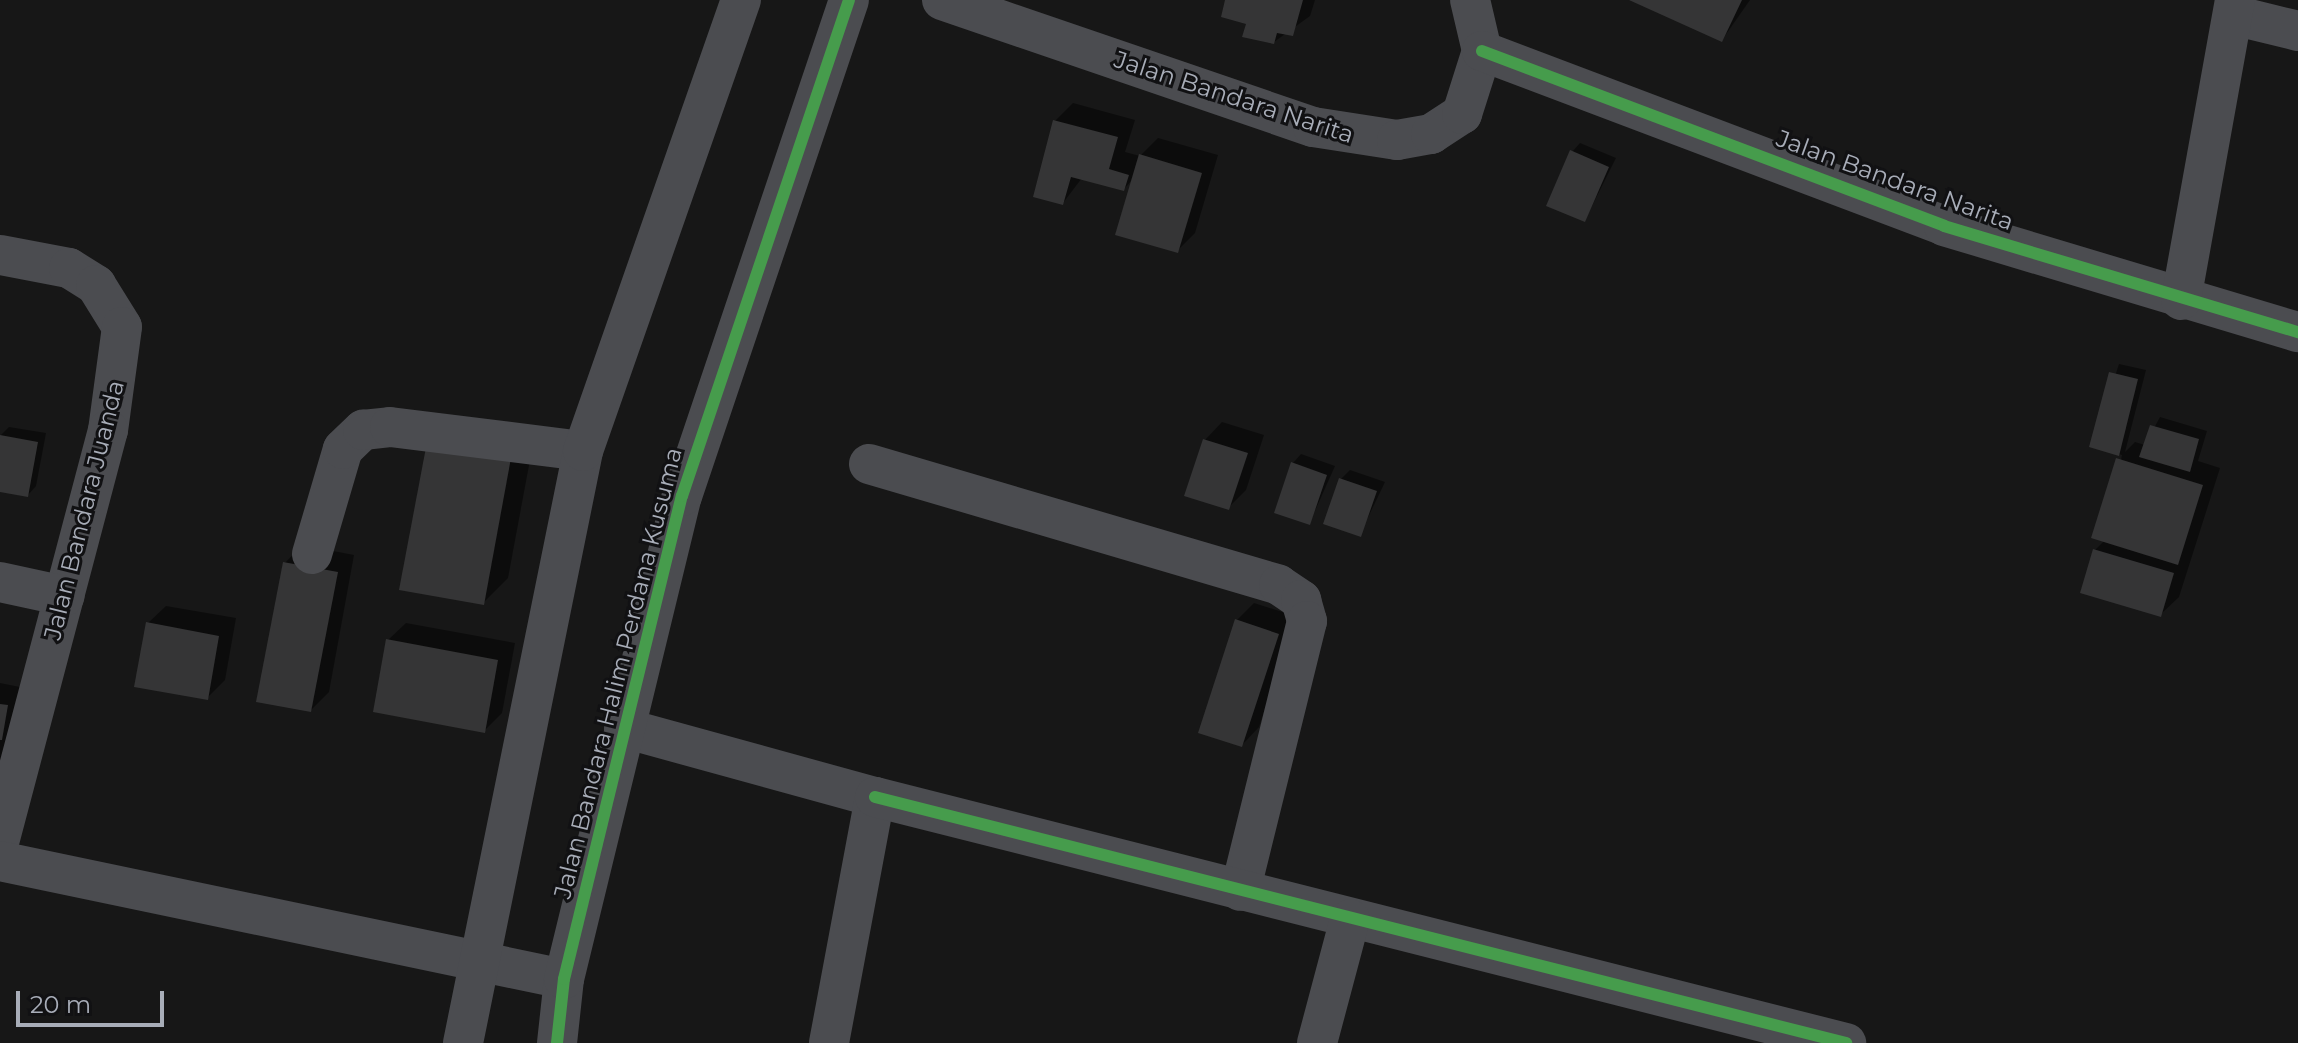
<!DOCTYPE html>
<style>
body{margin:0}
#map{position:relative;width:2298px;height:1043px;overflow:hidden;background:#171717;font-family:Montserrat,sans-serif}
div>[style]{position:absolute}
.shadow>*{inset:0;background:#0007}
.building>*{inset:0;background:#353536}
.minor>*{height:40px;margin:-20px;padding:0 20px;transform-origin:20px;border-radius:20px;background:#4b4c50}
.cycleway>*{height:12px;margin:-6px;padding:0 6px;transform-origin:6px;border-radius:6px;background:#469c4c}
span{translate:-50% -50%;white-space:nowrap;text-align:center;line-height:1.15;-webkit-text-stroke:6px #111113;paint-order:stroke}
.street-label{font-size:24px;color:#a8adb8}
.scale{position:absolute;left:16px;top:991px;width:148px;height:36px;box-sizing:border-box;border:4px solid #a8adb8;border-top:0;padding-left:10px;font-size:24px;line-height:28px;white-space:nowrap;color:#a8adb8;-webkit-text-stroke:6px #111113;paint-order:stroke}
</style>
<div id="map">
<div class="shadow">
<div style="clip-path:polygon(1227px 0,1315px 0,1310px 16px,1274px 42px)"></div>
<div style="clip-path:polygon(1633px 0,1750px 0,1722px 40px)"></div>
<div style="clip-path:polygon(1073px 103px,1135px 120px,1125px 152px,1140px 156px,1158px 138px,1218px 155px,1195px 233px,1177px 251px,1133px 179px,1124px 189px,1082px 178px,1063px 203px,1055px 121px)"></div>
<div style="clip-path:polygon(1580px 143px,1616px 158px,1585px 220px,1572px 152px)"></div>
<div style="clip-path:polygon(2119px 364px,2146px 370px,2125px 452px,2135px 442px,2145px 445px,2160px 417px,2207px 431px,2198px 461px,2220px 468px,2179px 597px,2161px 614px,2095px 550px,2105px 540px,2122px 455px,2092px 446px)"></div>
<div style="clip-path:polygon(1222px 422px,1264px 435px,1246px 490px,1228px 508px,1205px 440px)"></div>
<div style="clip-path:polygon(9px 427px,46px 433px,36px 486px,28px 495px,0 490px,0 436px)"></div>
<div style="clip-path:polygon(535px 433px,508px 578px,483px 603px,402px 588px)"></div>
<div style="clip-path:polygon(1301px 454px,1335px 466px,1310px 522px,1293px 463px)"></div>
<div style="clip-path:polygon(1350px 470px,1385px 482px,1360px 534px,1341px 479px)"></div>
<div style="clip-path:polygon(302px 545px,354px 555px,329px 692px,311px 710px,285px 563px)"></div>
<div style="clip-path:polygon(1254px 603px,1295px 616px,1259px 727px,1242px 745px,1237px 620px)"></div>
<div style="clip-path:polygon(166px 606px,236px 618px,225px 680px,207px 698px,148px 623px)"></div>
<div style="clip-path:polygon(406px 623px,515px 643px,502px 713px,484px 731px,388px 640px)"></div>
<div style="clip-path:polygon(0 683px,25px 688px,0 788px)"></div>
</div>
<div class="building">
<div style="clip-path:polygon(1225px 0,1303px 0,1293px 36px,1277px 33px,1274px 44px,1242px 37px,1246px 24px,1221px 17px)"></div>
<div style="clip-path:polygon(1629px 0,1742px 0,1722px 42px)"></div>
<div style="clip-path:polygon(1053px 120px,1118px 137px,1109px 169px,1129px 175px,1124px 191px,1071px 177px,1063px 205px,1033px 197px)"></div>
<div style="clip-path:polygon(1570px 150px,1609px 167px,1585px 222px,1546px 206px)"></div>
<div style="clip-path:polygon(1139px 154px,1202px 173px,1178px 253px,1115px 235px)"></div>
<div style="clip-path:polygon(2109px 372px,2138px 379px,2119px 456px,2089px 447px)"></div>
<div style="clip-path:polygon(2150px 425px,2199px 439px,2190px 472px,2139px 457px)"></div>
<div style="clip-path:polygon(0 435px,38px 442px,28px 497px,0 492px)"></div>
<div style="clip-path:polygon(1203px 439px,1248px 453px,1229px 510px,1184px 496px)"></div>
<div style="clip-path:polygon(427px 442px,511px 458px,484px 605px,399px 590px)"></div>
<div style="clip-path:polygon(2116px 458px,2203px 485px,2178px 565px,2091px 538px)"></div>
<div style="clip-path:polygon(1291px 462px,1327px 475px,1310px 525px,1274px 513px)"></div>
<div style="clip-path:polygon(1339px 478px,1377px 491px,1361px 537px,1323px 524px)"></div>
<div style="clip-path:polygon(2093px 549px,2174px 573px,2161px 617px,2080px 593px)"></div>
<div style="clip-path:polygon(283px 562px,338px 572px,311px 712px,256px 702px)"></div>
<div style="clip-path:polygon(1235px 619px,1279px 634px,1242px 747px,1198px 733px)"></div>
<div style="clip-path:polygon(146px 622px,219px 636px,208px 700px,134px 687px)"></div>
<div style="clip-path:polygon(386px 639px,498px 660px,485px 733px,373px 712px)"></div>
<div style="clip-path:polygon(0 704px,8px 705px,2px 740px,0 740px)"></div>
</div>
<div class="minor">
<div style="left:942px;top:0;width:392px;rotate:18.9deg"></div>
<div style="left:1313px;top:127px;width:85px;rotate:8.8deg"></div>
<div style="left:1397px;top:140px;width:35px;rotate:-10deg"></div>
<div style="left:1431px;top:134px;width:37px;rotate:-33deg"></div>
<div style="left:1462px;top:114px;width:66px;rotate:-72.4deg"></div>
<div style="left:1482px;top:51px;width:52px;rotate:-103.2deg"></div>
<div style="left:2233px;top:15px;width:67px;rotate:13.8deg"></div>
<div style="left:1482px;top:51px;width:494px;rotate:20.7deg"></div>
<div style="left:1944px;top:226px;width:370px;rotate:16.7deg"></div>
<div style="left:0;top:255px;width:70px;rotate:10.7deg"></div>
<div style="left:69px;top:268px;width:32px;rotate:32deg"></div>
<div style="left:96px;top:285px;width:49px;rotate:58.2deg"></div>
<div style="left:122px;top:327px;width:104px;rotate:97.7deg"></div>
<div style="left:108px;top:430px;width:423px;rotate:104.8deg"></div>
<div style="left:2181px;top:300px;width:305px;rotate:-79.8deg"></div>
<div style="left:869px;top:464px;width:427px;rotate:16.4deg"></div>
<div style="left:1279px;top:585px;width:27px;rotate:34deg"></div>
<div style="left:1301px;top:600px;width:22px;rotate:74deg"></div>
<div style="left:1307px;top:621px;width:278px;rotate:103.9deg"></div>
<div style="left:312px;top:554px;width:109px;rotate:-73.6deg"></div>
<div style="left:343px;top:449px;width:28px;rotate:-44deg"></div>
<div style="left:363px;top:430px;width:27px;rotate:-6deg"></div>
<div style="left:390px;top:427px;width:194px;rotate:7.1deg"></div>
<div style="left:0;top:582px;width:66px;rotate:12.3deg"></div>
<div style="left:624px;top:728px;width:260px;rotate:15.4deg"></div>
<div style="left:875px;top:797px;width:250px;rotate:100.6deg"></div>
<div style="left:875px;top:797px;width:1002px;rotate:14.22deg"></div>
<div style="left:0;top:861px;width:576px;rotate:11.82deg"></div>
<div style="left:463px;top:1043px;width:604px;rotate:-78.54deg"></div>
<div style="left:583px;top:451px;width:478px;rotate:-70.7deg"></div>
<div style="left:557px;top:1043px;width:64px;rotate:-83.8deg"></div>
<div style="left:564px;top:979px;width:497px;rotate:-76.3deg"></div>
<div style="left:682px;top:496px;width:523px;rotate:-71.39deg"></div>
<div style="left:1317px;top:1043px;width:128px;rotate:-75.1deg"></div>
</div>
<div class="cycleway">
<div style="left:1482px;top:51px;width:494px;rotate:20.7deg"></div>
<div style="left:1944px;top:226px;width:370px;rotate:16.7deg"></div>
<div style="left:875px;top:797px;width:1002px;rotate:14.22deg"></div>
<div style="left:557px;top:1043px;width:64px;rotate:-83.8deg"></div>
<div style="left:564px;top:979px;width:497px;rotate:-76.3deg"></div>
<div style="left:682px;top:496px;width:523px;rotate:-71.39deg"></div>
</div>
<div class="street-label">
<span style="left:1234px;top:97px;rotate:18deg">Jalan Bandara Narita</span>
<span style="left:1895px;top:180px;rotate:20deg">Jalan Bandara Narita</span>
<span style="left:84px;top:510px;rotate:-76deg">Jalan Bandara Juanda</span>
<span style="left:618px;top:673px;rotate:-76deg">Jalan Bandara Halim Perdana Kusuma</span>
</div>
<div class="scale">20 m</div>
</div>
